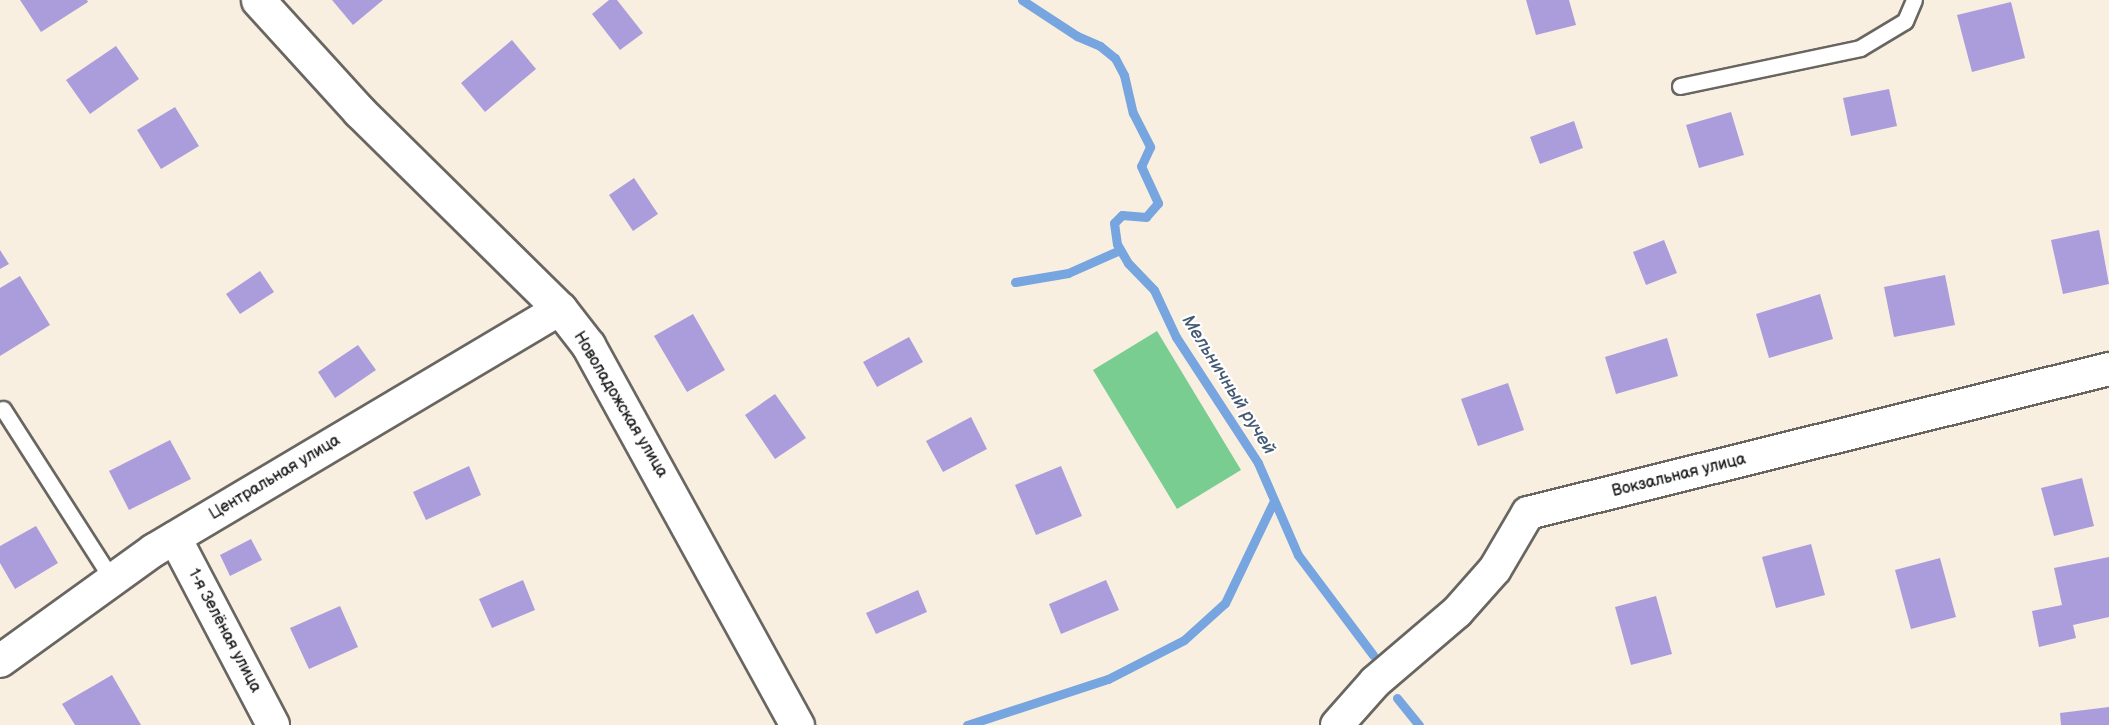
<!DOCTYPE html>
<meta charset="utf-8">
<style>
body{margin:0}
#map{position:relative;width:2109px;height:725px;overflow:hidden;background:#f9efe1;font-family:"Balsamiq Sans",sans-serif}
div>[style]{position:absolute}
.green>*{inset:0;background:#79cd90}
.stream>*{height:9px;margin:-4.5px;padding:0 4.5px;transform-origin:4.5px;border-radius:4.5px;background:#76a5df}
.building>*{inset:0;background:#ab9cdc}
.roads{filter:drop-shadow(2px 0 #696661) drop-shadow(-2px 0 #696661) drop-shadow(0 2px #696661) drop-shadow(0 -2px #696661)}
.service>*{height:15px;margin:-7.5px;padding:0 7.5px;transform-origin:7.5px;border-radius:7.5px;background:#fff}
.minor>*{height:32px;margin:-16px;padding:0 16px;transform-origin:16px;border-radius:16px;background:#fff}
.tertiary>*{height:33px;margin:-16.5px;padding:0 16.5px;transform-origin:16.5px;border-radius:16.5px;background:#fff}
span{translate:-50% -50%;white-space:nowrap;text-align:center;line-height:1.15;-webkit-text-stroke:4.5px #fff;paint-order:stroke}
.street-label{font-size:16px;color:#1c1c1c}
.water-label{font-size:18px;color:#445a74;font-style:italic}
</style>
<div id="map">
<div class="green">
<div style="clip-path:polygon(1157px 331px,1241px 470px,1177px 509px,1093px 370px)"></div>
</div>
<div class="stream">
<div style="left:1022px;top:0;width:66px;rotate:33.2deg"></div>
<div style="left:1077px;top:36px;width:25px;rotate:23deg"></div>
<div style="left:1100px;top:46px;width:19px;rotate:39deg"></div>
<div style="left:1115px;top:58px;width:19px;rotate:62deg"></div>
<div style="left:1124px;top:75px;width:39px;rotate:77deg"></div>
<div style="left:1133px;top:113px;width:38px;rotate:63deg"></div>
<div style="left:1150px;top:147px;width:21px;rotate:115deg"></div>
<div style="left:1141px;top:166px;width:41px;rotate:65.3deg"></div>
<div style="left:1158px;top:203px;width:18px;rotate:131deg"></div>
<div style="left:1146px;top:217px;width:24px;rotate:-175deg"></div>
<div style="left:1122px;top:215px;width:11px;rotate:135deg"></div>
<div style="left:1114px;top:223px;width:21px;rotate:82deg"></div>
<div style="left:1117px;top:244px;width:22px;rotate:60deg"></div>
<div style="left:1128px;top:263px;width:37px;rotate:46deg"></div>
<div style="left:1154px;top:290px;width:52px;rotate:64.9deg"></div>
<div style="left:1176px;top:337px;width:150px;rotate:56.9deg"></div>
<div style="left:1258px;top:463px;width:100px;rotate:66.5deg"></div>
<div style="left:1298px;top:555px;width:125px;rotate:53.1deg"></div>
<div style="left:1015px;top:282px;width:54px;rotate:-9.6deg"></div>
<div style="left:1068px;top:273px;width:57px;rotate:-23.9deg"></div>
<div style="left:1397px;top:698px;width:35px;rotate:51deg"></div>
<div style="left:967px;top:725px;width:148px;rotate:-18.1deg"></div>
<div style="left:1108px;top:679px;width:85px;rotate:-27.2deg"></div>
<div style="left:1184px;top:640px;width:55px;rotate:-42.1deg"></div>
<div style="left:1225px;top:603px;width:111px;rotate:-64.4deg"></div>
</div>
<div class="building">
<div style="clip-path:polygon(20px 0,87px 0,88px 2px,41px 32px)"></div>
<div style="clip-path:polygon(332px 0,383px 0,353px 25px)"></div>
<div style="clip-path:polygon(609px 0,617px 0,643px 33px,620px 50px,592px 14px)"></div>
<div style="clip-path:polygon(1526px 0,1569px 0,1576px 25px,1536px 35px)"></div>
<div style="clip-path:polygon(2011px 2px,2025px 58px,1972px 72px,1957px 15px)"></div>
<div style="clip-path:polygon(512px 40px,536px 69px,485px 112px,461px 83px)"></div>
<div style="clip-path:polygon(116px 46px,139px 79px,90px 114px,66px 80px)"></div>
<div style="clip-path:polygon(1889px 89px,1897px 126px,1851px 136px,1843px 98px)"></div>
<div style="clip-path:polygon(175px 107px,199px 146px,161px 169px,137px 130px)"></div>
<div style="clip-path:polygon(1731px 112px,1744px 155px,1699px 168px,1686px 125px)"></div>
<div style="clip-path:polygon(1574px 121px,1583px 148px,1540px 164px,1530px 137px)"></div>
<div style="clip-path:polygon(634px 178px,658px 214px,633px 231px,609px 195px)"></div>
<div style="clip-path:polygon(2099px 230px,2109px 284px,2063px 294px,2051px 240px)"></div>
<div style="clip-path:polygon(1664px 240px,1677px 273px,1646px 285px,1633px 252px)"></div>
<div style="clip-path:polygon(0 250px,9px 264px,0 269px)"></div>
<div style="clip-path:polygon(260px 271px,274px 292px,240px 314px,226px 294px)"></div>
<div style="clip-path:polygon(1945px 275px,1955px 325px,1894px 337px,1884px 287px)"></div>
<div style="clip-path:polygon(20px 276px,50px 325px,0 356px,0 288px)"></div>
<div style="clip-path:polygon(1820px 294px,1833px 339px,1769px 358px,1756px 314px)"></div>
<div style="clip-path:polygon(693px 314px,725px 370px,687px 392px,654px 336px)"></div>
<div style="clip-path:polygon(909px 337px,923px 362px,877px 387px,863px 362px)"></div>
<div style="clip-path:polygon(1667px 338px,1678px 376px,1616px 394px,1605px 357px)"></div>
<div style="clip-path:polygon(358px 345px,376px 370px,335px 398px,318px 372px)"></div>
<div style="clip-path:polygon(1508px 383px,1524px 430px,1478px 446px,1461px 399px)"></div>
<div style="clip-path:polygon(775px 394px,806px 438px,775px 459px,745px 415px)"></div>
<div style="clip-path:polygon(971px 417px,987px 449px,943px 472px,926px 441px)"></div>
<div style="clip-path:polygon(170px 440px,191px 479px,129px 510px,109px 471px)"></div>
<div style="clip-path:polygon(469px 466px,481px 495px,426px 520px,413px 492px)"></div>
<div style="clip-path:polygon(1061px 466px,1082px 516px,1036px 535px,1015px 485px)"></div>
<div style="clip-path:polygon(2082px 478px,2094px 526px,2054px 536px,2041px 488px)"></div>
<div style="clip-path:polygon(36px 526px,58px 563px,15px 589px,0 563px,0 546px)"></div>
<div style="clip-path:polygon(251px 539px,262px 560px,230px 576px,220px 555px)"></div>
<div style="clip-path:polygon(1811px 544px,1825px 595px,1776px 608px,1762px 557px)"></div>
<div style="clip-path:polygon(2109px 557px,2109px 617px,2073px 625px,2076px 638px,2039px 647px,2032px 611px,2062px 605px,2054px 568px)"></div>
<div style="clip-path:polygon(1940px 558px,1956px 617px,1911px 629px,1895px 570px)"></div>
<div style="clip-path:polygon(523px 580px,535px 610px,492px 628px,479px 599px)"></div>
<div style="clip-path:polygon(1106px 580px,1119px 610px,1061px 634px,1049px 604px)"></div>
<div style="clip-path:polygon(918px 590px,927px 612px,876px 634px,866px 613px)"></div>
<div style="clip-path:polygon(1656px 596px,1672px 654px,1631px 665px,1615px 607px)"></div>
<div style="clip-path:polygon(340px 606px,358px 647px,309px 669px,290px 628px)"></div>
<div style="clip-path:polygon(112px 675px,141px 725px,75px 725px,62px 704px)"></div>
<div style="clip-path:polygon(2109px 707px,2109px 725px,2061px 725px,2060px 713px)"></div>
</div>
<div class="roads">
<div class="service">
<div style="left:1680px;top:86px;width:184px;rotate:-11.9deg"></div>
<div style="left:1860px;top:48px;width:52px;rotate:-31deg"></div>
<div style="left:1905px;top:21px;width:23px;rotate:-67deg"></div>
<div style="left:3px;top:409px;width:201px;rotate:57.4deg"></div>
</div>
<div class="minor">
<div style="left:175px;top:538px;width:211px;rotate:62.3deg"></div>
<div style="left:0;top:661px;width:190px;rotate:-35.8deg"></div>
<div style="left:154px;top:550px;width:472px;rotate:-30.7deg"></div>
<div style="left:1337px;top:725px;width:57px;rotate:-48.5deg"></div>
<div style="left:1375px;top:682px;width:108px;rotate:-40.5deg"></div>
<div style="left:1457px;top:612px;width:57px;rotate:-48.5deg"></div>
<div style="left:1495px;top:569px;width:65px;rotate:-59.5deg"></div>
<div style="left:1528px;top:513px;width:599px;rotate:-13.92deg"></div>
</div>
<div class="tertiary">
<div style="left:258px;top:0;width:150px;rotate:47.7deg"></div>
<div style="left:359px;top:111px;width:282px;rotate:44.6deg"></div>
<div style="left:560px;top:309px;width:46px;rotate:52.1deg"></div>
<div style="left:588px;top:345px;width:434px;rotate:61.2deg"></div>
</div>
</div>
<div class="street-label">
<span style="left:620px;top:405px;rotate:59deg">Новоладожская улица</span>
<span style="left:1679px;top:476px;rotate:-14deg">Вокзальная улица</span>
<span style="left:275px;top:478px;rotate:-31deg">Центральная улица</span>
<span style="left:224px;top:631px;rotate:62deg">1-я Зелёная улица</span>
</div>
<div class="water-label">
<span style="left:1228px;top:385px;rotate:58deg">Мельничный ручей</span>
</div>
</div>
